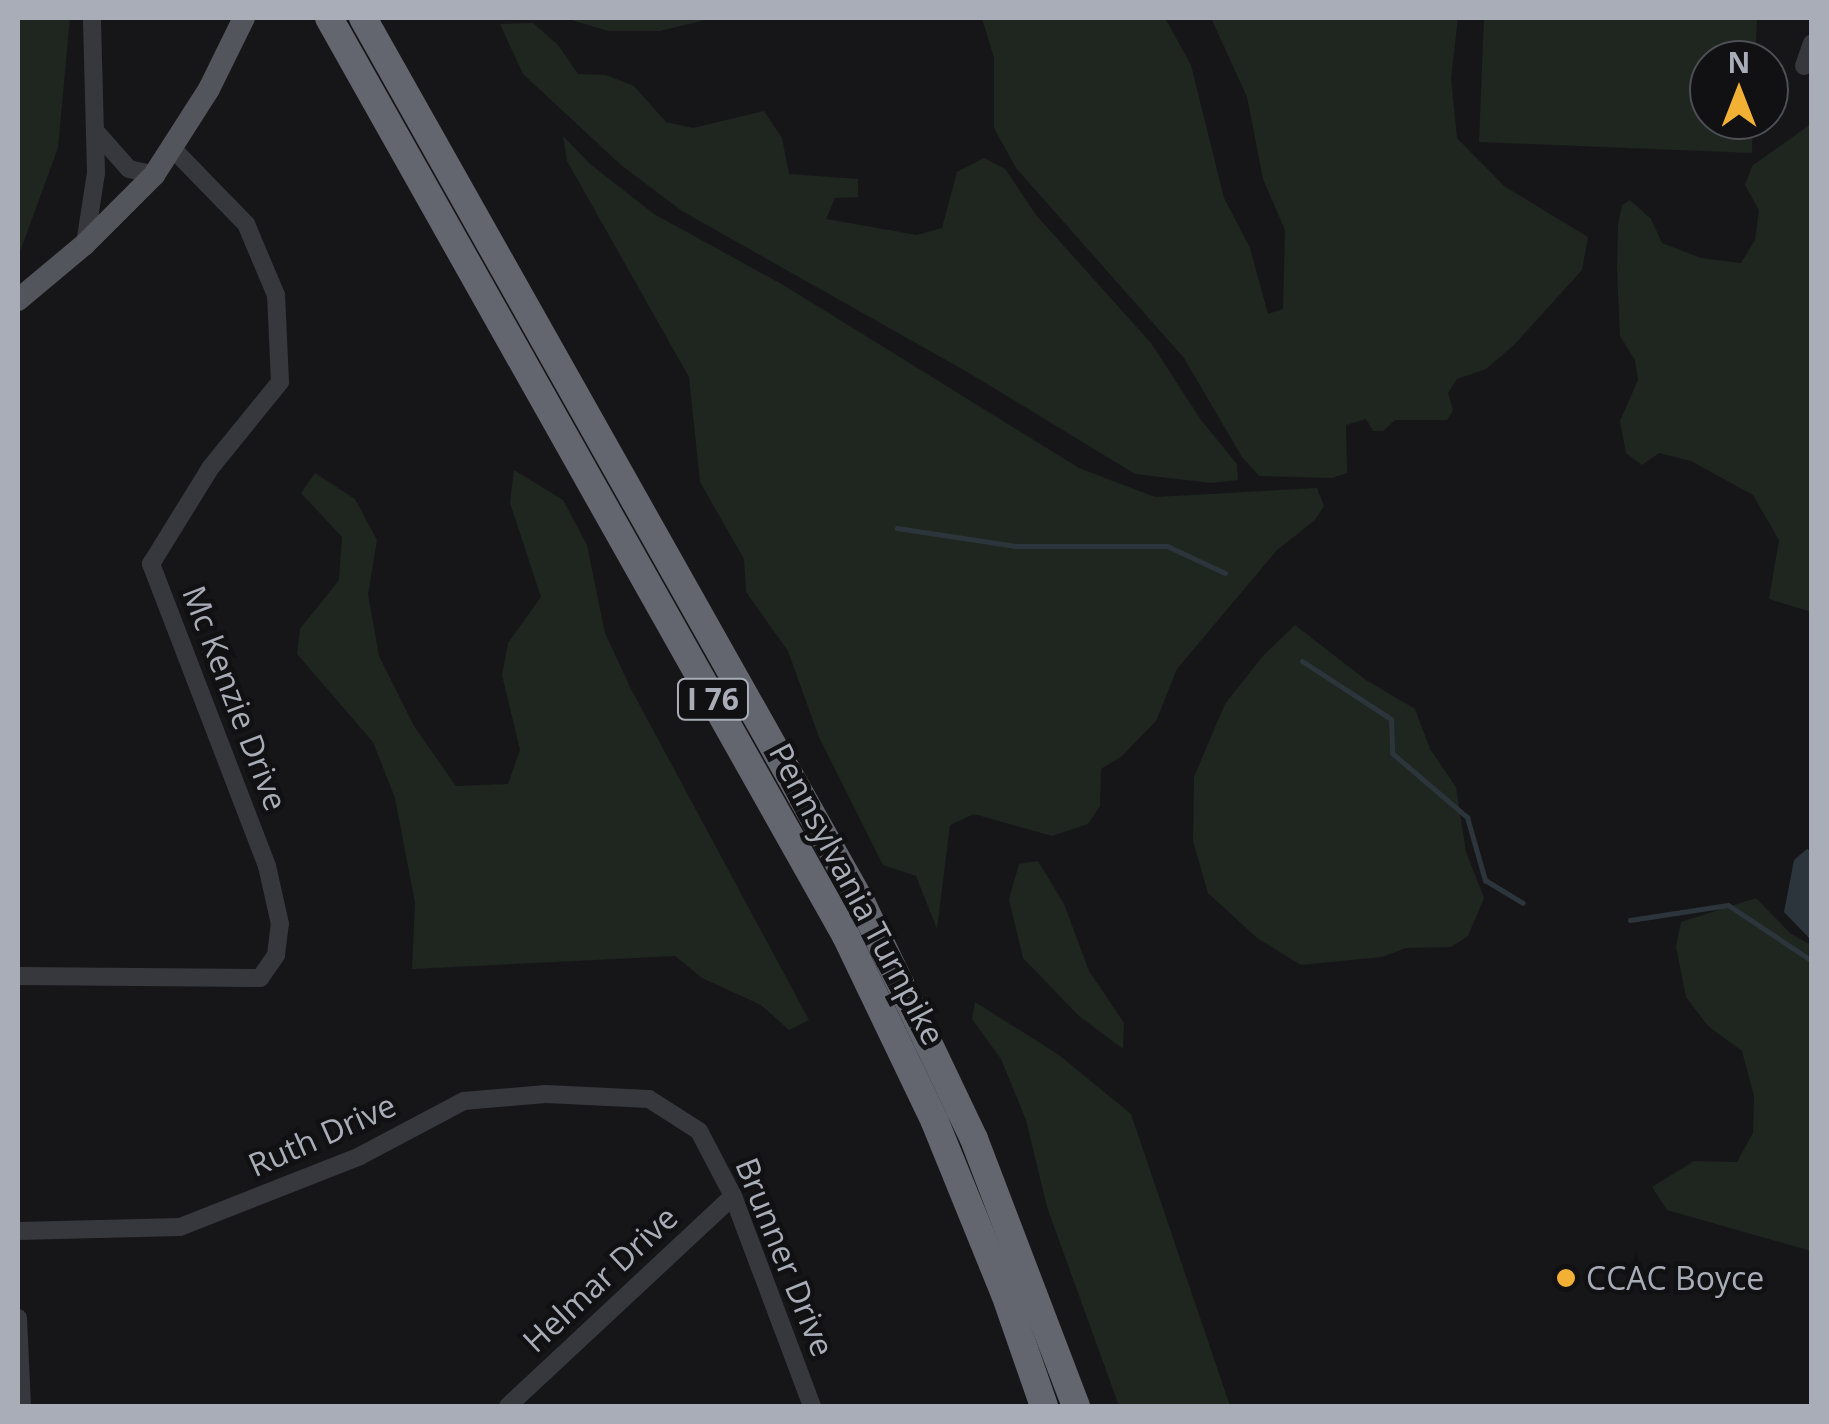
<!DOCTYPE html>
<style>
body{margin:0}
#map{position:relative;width:1829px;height:1424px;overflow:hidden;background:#161618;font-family:"Open Sans",sans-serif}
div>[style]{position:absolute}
.green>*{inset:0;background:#1e261f}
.water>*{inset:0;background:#2c353c}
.stream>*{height:5px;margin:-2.5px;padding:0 2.5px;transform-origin:2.5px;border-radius:2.5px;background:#2c353c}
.minor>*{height:18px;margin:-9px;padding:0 9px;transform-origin:9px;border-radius:9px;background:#37383d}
.major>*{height:22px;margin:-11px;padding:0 11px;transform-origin:11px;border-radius:11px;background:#53555c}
.highway>*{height:28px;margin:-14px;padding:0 14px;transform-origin:14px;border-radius:14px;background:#63666e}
.dots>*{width:28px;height:28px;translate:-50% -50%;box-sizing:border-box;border:5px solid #111113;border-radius:50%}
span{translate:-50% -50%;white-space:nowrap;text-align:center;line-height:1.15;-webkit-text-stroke:9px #111113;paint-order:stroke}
.shield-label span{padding:2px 8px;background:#111113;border:2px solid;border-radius:8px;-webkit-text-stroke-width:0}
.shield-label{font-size:30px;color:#a8adb8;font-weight:700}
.street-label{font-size:32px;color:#a8adb8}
.poi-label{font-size:32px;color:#a8adb8}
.left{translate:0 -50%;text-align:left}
.frame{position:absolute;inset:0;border:20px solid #a8adb8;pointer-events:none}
.north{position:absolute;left:1689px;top:40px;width:100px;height:100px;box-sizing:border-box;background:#111113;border:2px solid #4d4f55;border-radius:50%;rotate:0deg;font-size:28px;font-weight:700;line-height:40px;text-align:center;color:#a8adb8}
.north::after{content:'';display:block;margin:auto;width:35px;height:45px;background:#f2b134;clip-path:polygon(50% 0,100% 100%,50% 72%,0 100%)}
</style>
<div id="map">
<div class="green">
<div style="clip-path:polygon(18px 18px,70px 18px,58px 148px,18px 257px)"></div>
<div style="clip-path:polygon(565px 18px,713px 18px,660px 31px,608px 31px)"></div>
<div style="clip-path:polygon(982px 18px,1165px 18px,1191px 65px,1224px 198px,1250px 248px,1268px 314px,1283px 309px,1285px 230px,1263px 179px,1247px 97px,1211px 18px,1458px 18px,1451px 78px,1457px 138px,1504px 186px,1588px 237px,1582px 270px,1514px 345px,1486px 369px,1457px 379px,1448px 393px,1453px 410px,1447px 420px,1395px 420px,1383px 431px,1373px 431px,1366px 419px,1346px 425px,1347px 473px,1332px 478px,1259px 476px,1242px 457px,1184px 358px,1016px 168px,994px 128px,994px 58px)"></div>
<div style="clip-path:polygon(1484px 18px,1757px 18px,1755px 60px,1709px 60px,1709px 120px,1753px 120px,1752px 153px,1479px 142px)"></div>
<div style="clip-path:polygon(533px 23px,558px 45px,578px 74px,606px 75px,634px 86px,666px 122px,693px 128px,764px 111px,782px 138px,789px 174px,858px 179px,858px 197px,835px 198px,826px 219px,917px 235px,942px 228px,957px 172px,984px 158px,1005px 169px,1036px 215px,1151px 343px,1201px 420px,1237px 464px,1238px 480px,1211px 483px,1135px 474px,969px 373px,682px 211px,621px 165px,523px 74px,500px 24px)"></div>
<div style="clip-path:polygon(1811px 124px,1811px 612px,1769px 599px,1779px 540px,1753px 495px,1691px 461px,1659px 453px,1642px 465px,1626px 453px,1620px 421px,1638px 380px,1635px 360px,1620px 336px,1617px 269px,1618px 225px,1622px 205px,1630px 200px,1651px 219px,1662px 243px,1701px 258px,1741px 263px,1755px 240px,1759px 210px,1745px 185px,1752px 166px)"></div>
<div style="clip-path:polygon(563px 136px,590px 164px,654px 214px,785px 286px,1079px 468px,1155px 497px,1317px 488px,1324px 506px,1315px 520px,1277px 550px,1177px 669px,1156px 721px,1122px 756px,1101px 769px,1100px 806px,1088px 824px,1052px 836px,974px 814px,950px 825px,937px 929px,916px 876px,883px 865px,819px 737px,788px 651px,746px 592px,744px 559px,700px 482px,689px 377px,567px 161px)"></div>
<div style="clip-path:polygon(514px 470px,563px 500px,587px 545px,605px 633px,631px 689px,809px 1020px,789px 1030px,761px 1005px,702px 978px,675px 956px,412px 969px,415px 903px,395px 798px,373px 742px,297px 654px,300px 629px,339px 580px,342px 537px,301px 493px,315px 473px,355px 499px,377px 540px,368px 594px,379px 656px,414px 726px,456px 786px,508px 784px,520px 750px,502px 675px,508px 643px,541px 597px,510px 503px)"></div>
<div style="clip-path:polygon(1295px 625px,1366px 680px,1415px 709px,1430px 749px,1456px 787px,1466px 852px,1484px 898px,1468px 936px,1451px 947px,1406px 948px,1382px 957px,1301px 965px,1257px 938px,1208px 893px,1193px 841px,1194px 777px,1225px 704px,1262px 657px)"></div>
<div style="clip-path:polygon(1038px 861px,1064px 904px,1089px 971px,1124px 1023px,1123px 1049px,1079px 1016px,1023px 958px,1009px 899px,1019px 864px)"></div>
<div style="clip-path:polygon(1756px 898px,1791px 934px,1811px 945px,1811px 1251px,1667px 1210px,1652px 1187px,1694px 1161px,1737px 1162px,1753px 1133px,1754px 1096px,1742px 1051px,1708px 1026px,1686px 997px,1676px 947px,1681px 922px)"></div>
<div style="clip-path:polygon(975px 1002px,1059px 1055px,1131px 1114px,1230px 1406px,1119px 1406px,1047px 1207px,1026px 1120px,1001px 1059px,972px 1019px)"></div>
</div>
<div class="water">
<div style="clip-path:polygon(1807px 849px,1811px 851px,1811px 940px,1784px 912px,1794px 860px)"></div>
</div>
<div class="stream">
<div style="left:897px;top:528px;width:120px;rotate:8.6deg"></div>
<div style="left:1016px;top:546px;width:151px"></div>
<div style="left:1167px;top:546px;width:64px;rotate:25deg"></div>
<div style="left:1302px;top:661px;width:106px;rotate:33.1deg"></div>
<div style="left:1391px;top:719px;width:34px;rotate:88deg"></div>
<div style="left:1392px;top:753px;width:99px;rotate:40.5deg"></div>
<div style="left:1467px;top:817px;width:66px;rotate:74.1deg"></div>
<div style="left:1485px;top:880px;width:44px;rotate:31.2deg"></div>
<div style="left:1630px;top:920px;width:99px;rotate:-8.7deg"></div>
<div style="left:1728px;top:905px;width:101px;rotate:33.7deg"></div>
</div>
<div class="minor">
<div style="left:1804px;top:66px;width:24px;rotate:-71deg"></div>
<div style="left:97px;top:133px;width:48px;rotate:48.4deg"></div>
<div style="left:129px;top:169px;width:26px;rotate:13deg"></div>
<div style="left:85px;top:244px;width:72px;rotate:-81.2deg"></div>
<div style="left:96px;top:173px;width:155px;rotate:-91.5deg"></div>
<div style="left:18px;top:976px;width:242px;rotate:0.5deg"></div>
<div style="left:260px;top:978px;width:28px;rotate:-55deg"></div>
<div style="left:276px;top:955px;width:31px;rotate:-83deg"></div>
<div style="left:280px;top:924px;width:59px;rotate:-102.6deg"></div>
<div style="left:267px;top:866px;width:324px;rotate:-111deg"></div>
<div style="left:151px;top:564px;width:114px;rotate:-58.3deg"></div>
<div style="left:211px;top:467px;width:109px;rotate:-50.9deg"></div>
<div style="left:280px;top:382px;width:87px;rotate:-92.6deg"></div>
<div style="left:276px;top:295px;width:77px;rotate:-112.9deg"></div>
<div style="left:246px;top:224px;width:105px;rotate:-134.2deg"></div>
<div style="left:18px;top:1231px;width:162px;rotate:-1.4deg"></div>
<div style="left:180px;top:1227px;width:193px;rotate:-21.5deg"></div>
<div style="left:360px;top:1156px;width:118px;rotate:-27.9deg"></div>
<div style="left:464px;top:1101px;width:82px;rotate:-4.9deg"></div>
<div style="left:546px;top:1094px;width:103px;rotate:2.8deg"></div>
<div style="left:649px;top:1099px;width:59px;rotate:32.6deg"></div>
<div style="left:699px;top:1131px;width:73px;rotate:62.4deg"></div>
<div style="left:733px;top:1196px;width:224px;rotate:69.4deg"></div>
<div style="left:18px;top:1318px;width:88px;rotate:87.4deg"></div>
<div style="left:508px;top:1406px;width:308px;rotate:-43deg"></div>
</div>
<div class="major">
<div style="left:18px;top:300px;width:87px;rotate:-39.9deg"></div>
<div style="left:85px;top:244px;width:98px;rotate:-45deg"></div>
<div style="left:154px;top:175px;width:102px;rotate:-57.4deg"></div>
<div style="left:209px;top:89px;width:79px;rotate:-63.8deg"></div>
</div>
<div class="highway">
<div style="left:329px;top:18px;width:1054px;rotate:60.61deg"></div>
<div style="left:846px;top:936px;width:206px;rotate:64.4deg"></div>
<div style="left:935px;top:1122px;width:186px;rotate:67.9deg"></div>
<div style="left:1005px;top:1294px;width:119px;rotate:70.8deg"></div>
<div style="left:363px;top:18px;width:1017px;rotate:60.61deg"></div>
<div style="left:862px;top:904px;width:260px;rotate:64.5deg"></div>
<div style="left:974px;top:1139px;width:286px;rotate:69.1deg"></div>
</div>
<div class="dots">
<div style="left:1566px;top:1278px;background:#f2b134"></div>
</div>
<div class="shield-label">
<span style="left:713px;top:699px">I 76</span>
</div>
<div class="street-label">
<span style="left:235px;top:698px;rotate:69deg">Mc Kenzie Drive</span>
<span style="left:857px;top:894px;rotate:62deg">Pennsylvania Turnpike</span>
<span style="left:322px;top:1135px;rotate:-24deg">Ruth Drive</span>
<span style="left:785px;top:1257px;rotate:68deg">Brunner Drive</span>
<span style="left:600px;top:1279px;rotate:-43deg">Helmar Drive</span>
</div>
<div class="poi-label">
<span class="left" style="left:1586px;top:1278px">CCAC Boyce</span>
</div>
<div class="frame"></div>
<div class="north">N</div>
</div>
